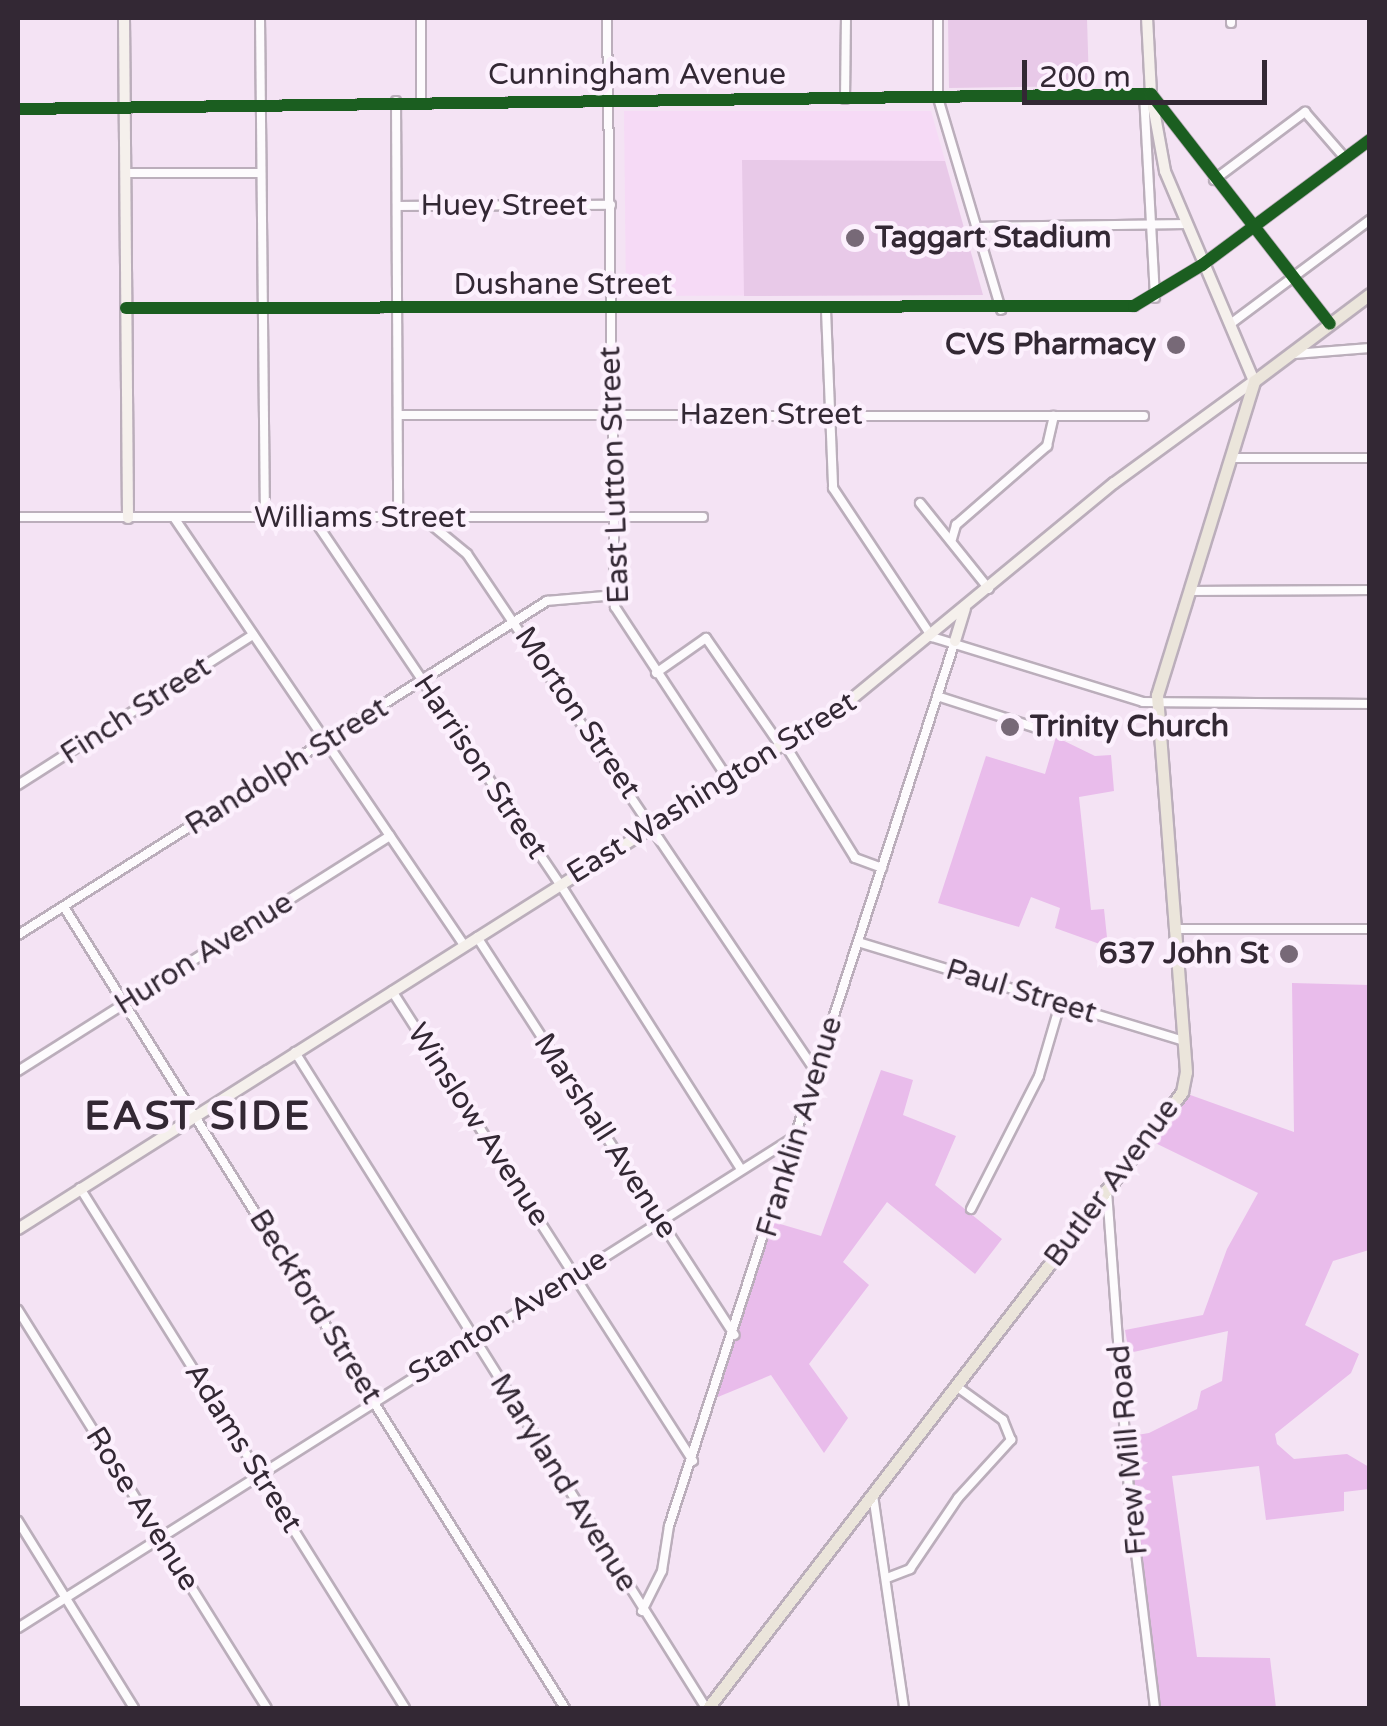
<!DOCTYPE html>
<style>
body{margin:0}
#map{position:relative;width:1387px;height:1726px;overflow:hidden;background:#f4e3f4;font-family:"Varela Round",sans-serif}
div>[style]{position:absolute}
.built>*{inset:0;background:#f6daf6}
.green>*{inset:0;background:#e8c9e8}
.forest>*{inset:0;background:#e9bceb}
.roads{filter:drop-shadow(2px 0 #bbaebb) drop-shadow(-2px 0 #bbaebb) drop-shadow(0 2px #bbaebb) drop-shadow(0 -2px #bbaebb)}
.street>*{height:8px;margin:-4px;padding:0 4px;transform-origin:4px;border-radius:4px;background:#fdfbfd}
.secondary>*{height:10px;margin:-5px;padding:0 5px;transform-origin:5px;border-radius:5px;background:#f5f0ec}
.primary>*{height:11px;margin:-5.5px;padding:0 5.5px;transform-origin:5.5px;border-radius:5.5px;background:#ebe5db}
.cycleway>*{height:12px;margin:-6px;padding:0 6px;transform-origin:6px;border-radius:6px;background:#1b5e20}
.dots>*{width:28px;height:28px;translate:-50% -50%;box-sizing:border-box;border:5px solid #fcf0fd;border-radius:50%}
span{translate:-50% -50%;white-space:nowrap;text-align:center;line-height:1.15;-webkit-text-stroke:9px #fcf0fd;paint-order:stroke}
.street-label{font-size:30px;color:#332834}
.poi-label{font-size:30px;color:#332834;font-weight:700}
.left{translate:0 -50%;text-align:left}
.right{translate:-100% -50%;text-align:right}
.district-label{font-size:40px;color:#332834;font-weight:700;letter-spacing:2.5px}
.frame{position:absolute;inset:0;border:20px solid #332834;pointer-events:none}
.scale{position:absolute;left:1022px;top:60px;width:245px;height:45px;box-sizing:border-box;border:5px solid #332834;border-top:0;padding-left:12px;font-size:30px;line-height:35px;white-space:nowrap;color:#332834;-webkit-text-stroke:8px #fcf0fd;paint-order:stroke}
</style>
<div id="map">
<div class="built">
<div style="clip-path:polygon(624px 111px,931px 111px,983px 295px,626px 296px)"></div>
</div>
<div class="green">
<div style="clip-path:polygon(948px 18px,1087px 18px,1089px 86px,949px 88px)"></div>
<div style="clip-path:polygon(742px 160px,945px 161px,983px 295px,744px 296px)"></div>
</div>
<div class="forest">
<div style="clip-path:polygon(1056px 737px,1095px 756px,1111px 755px,1114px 791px,1079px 797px,1091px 910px,1104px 909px,1108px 947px,1055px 928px,1060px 908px,1031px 897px,1019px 927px,938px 903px,986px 756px,1045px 774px)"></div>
<div style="clip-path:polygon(1292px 983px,1369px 985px,1369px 1250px,1333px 1261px,1305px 1325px,1359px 1354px,1351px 1373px,1275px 1434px,1277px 1444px,1294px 1459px,1347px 1454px,1369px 1467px,1369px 1489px,1344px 1492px,1344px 1511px,1266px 1520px,1259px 1466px,1172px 1476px,1197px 1657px,1270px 1658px,1276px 1708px,1155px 1708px,1125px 1437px,1149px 1433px,1197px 1409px,1201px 1391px,1222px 1381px,1228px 1331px,1129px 1353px,1125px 1330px,1203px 1315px,1227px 1249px,1258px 1193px,1147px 1139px,1182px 1092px,1294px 1132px)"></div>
<div style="clip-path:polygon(881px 1070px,913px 1080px,903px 1115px,956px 1136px,935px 1185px,1002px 1239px,975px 1274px,887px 1202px,843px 1262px,869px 1285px,809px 1364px,848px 1418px,824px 1453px,771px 1375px,713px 1399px,770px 1221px,821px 1236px)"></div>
</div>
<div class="roads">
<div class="street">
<div style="left:260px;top:18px;width:501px;rotate:89.43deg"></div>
<div style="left:607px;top:18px;width:589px;rotate:89.22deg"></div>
<div style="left:615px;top:607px;width:206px;rotate:56.7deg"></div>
<div style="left:938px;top:18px;width:80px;rotate:90deg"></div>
<div style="left:938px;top:98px;width:221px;rotate:73.4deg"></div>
<div style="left:1231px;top:23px;width:5px;rotate:-90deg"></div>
<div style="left:1144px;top:94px;width:204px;rotate:86.9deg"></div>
<div style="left:845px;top:99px;width:81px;rotate:-89.3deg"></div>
<div style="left:396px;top:101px;width:417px;rotate:89.7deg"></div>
<div style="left:421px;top:101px;width:83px;rotate:-90deg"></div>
<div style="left:18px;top:109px;width:1133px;rotate:-0.76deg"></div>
<div style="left:1151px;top:94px;width:291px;rotate:52.1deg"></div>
<div style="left:125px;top:173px;width:136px"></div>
<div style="left:1214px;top:180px;width:114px;rotate:-36.8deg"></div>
<div style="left:1305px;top:112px;width:61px;rotate:49deg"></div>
<div style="left:397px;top:206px;width:214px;rotate:-0.3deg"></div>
<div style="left:976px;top:227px;width:207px;rotate:-0.8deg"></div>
<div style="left:126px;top:308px;width:1008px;rotate:-0.11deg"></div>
<div style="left:1134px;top:306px;width:79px;rotate:-31.1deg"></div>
<div style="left:1202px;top:265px;width:209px;rotate:-36.7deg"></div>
<div style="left:826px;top:310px;width:178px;rotate:87.7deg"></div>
<div style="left:833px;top:488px;width:179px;rotate:56.4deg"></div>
<div style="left:932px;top:637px;width:221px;rotate:17.1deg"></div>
<div style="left:1143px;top:702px;width:227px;rotate:0.5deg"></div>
<div style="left:1233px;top:322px;width:171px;rotate:-36.7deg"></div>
<div style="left:1294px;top:354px;width:76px;rotate:-4.5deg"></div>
<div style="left:399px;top:415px;width:745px;rotate:0.08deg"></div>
<div style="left:1234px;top:458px;width:136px"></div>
<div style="left:920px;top:503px;width:110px;rotate:51.3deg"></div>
<div style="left:18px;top:517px;width:685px"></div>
<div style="left:422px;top:517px;width:58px;rotate:39.4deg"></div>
<div style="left:467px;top:554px;width:625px;rotate:56.03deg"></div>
<div style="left:313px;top:518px;width:442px;rotate:56deg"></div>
<div style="left:560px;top:884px;width:338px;rotate:57.6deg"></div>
<div style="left:175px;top:519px;width:515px;rotate:55.85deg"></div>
<div style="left:952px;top:539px;width:15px;rotate:-74deg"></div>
<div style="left:956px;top:525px;width:121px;rotate:-41deg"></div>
<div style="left:1047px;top:446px;width:31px;rotate:-77deg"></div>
<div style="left:1192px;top:591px;width:178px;rotate:-0.3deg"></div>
<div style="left:656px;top:673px;width:61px;rotate:-35deg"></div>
<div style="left:706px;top:638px;width:130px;rotate:55.3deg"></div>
<div style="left:937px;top:696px;width:118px;rotate:17.8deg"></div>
<div style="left:784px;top:743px;width:135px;rotate:58.3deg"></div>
<div style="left:855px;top:858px;width:29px;rotate:20deg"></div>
<div style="left:18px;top:785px;width:279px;rotate:-32.6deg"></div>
<div style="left:64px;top:907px;width:945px;rotate:57.98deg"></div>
<div style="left:1174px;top:929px;width:196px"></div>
<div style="left:18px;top:935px;width:626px;rotate:-32.27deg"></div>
<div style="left:547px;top:601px;width:68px;rotate:-5deg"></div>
<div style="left:477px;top:937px;width:474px;rotate:57.1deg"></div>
<div style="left:858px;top:942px;width:341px;rotate:16.9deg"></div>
<div style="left:392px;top:991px;width:558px;rotate:57.36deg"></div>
<div style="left:295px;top:1052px;width:774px;rotate:57.93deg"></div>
<div style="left:18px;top:1071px;width:440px;rotate:-32.3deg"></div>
<div style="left:80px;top:1188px;width:613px;rotate:57.99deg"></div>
<div style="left:1107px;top:1191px;width:314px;rotate:85.8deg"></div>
<div style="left:1130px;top:1504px;width:206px;rotate:83deg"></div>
<div style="left:971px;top:1209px;width:149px;rotate:-62.9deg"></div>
<div style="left:1039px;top:1076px;width:75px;rotate:-73.7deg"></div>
<div style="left:18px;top:1310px;width:469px;rotate:58deg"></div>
<div style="left:873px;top:1495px;width:215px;rotate:81.7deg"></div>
<div style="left:18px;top:1521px;width:220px;rotate:58.2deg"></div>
<div style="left:887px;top:1578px;width:25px;rotate:-21deg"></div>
<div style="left:910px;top:1569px;width:86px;rotate:-55.9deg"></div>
<div style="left:958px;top:1498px;width:79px;rotate:-47.6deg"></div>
<div style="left:1011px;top:1440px;width:22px;rotate:-112deg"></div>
<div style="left:1003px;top:1420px;width:58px;rotate:-144.1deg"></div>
<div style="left:642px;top:1611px;width:45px;rotate:-63.4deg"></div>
<div style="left:662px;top:1571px;width:46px;rotate:-81.2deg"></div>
<div style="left:669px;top:1526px;width:930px;rotate:-72.09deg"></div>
<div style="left:18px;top:1628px;width:921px;rotate:-32.31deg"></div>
</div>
<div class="secondary">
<div style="left:124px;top:18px;width:500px;rotate:89.54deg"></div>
<div style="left:955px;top:641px;width:34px;rotate:-73deg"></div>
<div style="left:18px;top:1229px;width:975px;rotate:-32.35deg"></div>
<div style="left:842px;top:707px;width:352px;rotate:-39.5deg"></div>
<div style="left:1114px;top:483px;width:173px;rotate:-36.1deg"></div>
<div style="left:1254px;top:381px;width:228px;rotate:-113deg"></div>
<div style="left:1165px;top:171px;width:78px;rotate:-100.3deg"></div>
<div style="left:1151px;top:94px;width:76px;rotate:-93deg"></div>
</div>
<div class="primary">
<div style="left:708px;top:1708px;width:777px;rotate:-52.42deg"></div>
<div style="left:1182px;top:1092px;width:20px;rotate:-79deg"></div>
<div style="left:1186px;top:1072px;width:378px;rotate:-94.4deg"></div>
<div style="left:1157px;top:695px;width:329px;rotate:-72.8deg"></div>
<div style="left:1254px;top:381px;width:145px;rotate:-36.9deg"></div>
</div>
</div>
<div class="cycleway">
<div style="left:18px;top:109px;width:1133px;rotate:-0.76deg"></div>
<div style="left:1151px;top:94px;width:291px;rotate:52.1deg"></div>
<div style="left:126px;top:308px;width:1008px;rotate:-0.11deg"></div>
<div style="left:1134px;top:306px;width:79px;rotate:-31.1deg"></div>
<div style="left:1202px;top:265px;width:209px;rotate:-36.7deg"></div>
</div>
<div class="dots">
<div style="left:855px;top:238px;background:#776977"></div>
<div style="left:1176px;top:345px;background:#776977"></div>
<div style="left:1010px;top:727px;background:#776977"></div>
<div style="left:1289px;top:954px;background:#776977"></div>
</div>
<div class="street-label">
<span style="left:637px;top:75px">Cunningham Avenue</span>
<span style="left:504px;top:206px">Huey Street</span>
<span style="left:563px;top:285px">Dushane Street</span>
<span style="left:771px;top:415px">Hazen Street</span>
<span style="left:615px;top:475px;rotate:-92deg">East Lutton Street</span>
<span style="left:360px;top:518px">Williams Street</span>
<span style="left:136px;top:711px;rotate:-33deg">Finch Street</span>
<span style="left:577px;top:713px;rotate:56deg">Morton Street</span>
<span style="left:287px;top:767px;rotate:-32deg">Randolph Street</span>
<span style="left:480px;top:767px;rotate:56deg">Harrison Street</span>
<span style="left:712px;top:788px;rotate:-32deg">East Washington Street</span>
<span style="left:204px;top:954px;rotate:-32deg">Huron Avenue</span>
<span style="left:1021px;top:992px;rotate:17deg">Paul Street</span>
<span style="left:478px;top:1125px;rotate:57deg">Winslow Avenue</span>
<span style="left:800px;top:1127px;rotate:-73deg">Franklin Avenue</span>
<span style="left:605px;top:1136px;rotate:57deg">Marshall Avenue</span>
<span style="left:1112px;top:1183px;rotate:-53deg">Butler Avenue</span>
<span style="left:315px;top:1307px;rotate:58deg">Beckford Street</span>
<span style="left:508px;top:1317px;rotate:-32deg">Stanton Avenue</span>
<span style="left:243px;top:1448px;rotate:58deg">Adams Street</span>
<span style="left:1129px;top:1450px;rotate:-95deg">Frew Mill Road</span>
<span style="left:563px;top:1483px;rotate:58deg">Maryland Avenue</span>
<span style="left:142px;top:1509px;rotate:58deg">Rose Avenue</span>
</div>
<div class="poi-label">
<span class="left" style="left:875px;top:238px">Taggart Stadium</span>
<span class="right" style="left:1156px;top:345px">CVS Pharmacy</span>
<span class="left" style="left:1030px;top:727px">Trinity Church</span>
<span class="right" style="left:1269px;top:954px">637 John St</span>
</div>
<div class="district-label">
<span style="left:198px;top:1116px">EAST SIDE</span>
</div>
<div class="frame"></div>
<div class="scale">200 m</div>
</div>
